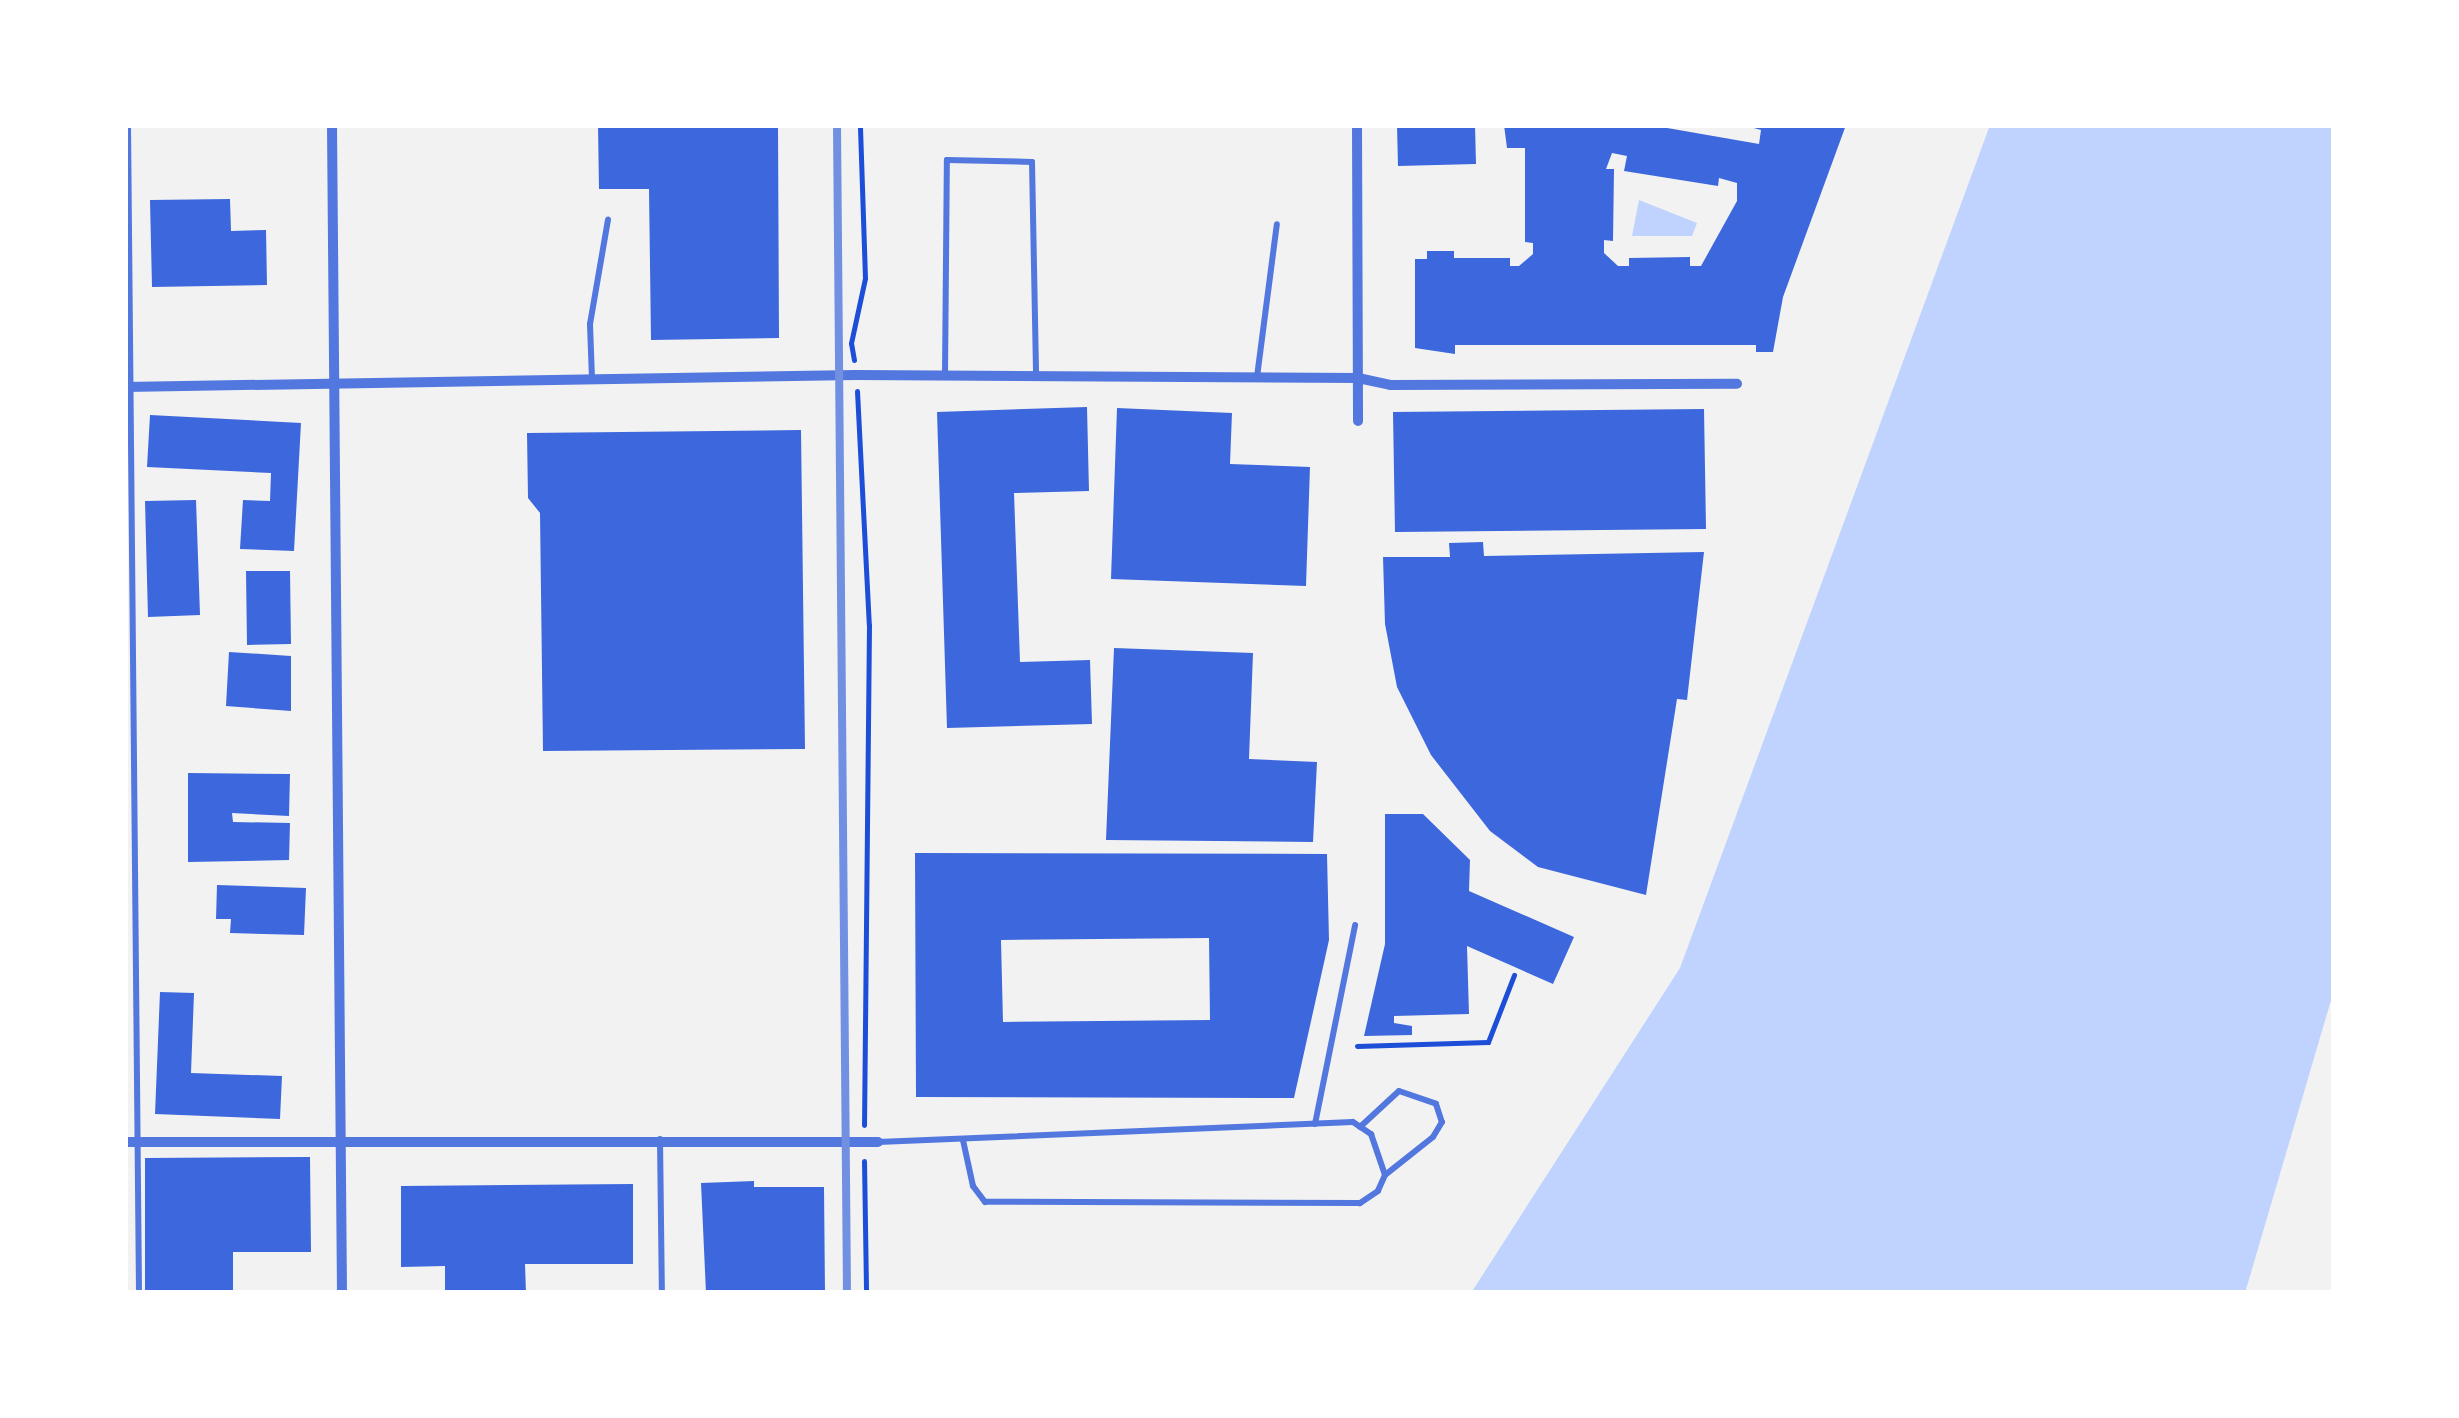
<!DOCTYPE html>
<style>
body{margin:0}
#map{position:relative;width:2459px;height:1418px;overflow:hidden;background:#f2f2f2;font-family:"PT Sans",sans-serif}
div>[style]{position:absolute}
.water>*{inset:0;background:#bfd3fe}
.building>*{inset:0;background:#3d67dc}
.path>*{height:5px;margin:-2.5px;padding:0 2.5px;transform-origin:2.5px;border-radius:2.5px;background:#1d4ed8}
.service>*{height:6px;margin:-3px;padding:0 3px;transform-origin:3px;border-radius:3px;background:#5277de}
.minor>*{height:10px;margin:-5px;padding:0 5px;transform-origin:5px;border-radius:5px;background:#5277de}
.rail>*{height:8px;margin:-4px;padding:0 4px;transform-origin:4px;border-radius:4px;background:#7290e2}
span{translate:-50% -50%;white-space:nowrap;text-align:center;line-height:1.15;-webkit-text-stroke:9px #fff;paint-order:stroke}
.frame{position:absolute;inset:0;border:128px solid #fff;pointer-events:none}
</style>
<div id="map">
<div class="water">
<div style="clip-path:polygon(1990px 125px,2334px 125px,2334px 990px,2245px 1293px,1471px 1293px,1680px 968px)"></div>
<div style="clip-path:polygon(1639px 200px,1697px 223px,1692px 236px,1632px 236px)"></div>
</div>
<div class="building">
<div style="clip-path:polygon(598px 125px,778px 125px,779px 338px,651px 340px,649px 189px,599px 189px)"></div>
<div style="clip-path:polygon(1397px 125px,1475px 125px,1476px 164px,1398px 166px)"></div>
<div style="clip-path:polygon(evenodd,1504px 125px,1650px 125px,1759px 144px,1761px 130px,1743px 125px,1846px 125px,1783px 297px,1773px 352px,1756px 352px,1756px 345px,1455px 345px,1455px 354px,1415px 348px,1415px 259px,1427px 259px,1427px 251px,1454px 251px,1454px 258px,1510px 258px,1510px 266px,1519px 266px,1533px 254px,1533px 243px,1525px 242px,1525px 148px,1507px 148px,1504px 125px,1612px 153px,1627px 156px,1624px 171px,1718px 186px,1719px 178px,1737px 183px,1737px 201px,1701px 266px,1690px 266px,1690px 257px,1629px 258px,1629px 266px,1618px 266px,1604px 253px,1604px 240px,1613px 241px,1614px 169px,1606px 169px,1612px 153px)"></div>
<div style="clip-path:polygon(230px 199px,231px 231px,266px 230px,267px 285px,152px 287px,150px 200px)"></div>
<div style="clip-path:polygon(1087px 407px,1089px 491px,1014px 493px,1020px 662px,1090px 660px,1092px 724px,947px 728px,937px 412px)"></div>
<div style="clip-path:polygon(1117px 408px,1232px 413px,1230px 464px,1310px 467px,1306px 586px,1111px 579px)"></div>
<div style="clip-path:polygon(1704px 409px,1706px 529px,1395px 532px,1393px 412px)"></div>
<div style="clip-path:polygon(150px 415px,301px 423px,294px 551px,240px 549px,243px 500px,270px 501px,271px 473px,147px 467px)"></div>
<div style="clip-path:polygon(801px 430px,805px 749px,543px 751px,540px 513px,528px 498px,527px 433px)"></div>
<div style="clip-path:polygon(196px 500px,200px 615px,148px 617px,145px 501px)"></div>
<div style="clip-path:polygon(1483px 542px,1484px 556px,1704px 552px,1687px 700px,1677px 699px,1646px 895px,1538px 867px,1490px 831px,1431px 755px,1397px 687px,1385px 624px,1383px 557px,1450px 557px,1449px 543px)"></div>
<div style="clip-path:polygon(246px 571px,290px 571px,291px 644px,247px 645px)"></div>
<div style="clip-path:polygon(1114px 648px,1253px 653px,1249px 759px,1317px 762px,1313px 842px,1106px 840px)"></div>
<div style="clip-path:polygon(229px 652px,291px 656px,291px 711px,226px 706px)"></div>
<div style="clip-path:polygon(188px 773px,290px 774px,289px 816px,232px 813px,233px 822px,290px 823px,289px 860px,188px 862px)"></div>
<div style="clip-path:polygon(1385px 814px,1423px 814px,1470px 860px,1469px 891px,1574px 937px,1553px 984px,1467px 946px,1469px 1014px,1394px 1016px,1394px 1023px,1412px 1026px,1412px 1035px,1364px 1036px,1385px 944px)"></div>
<div style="clip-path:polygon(evenodd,915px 853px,1327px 854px,1329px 940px,1294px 1098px,916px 1097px,915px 853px,1209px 938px,1210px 1020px,1003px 1022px,1001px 940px,1209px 938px)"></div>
<div style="clip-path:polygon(217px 885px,306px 888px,304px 935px,230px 933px,231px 919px,216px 919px)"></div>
<div style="clip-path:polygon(160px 992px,194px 993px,191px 1073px,282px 1076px,280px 1119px,155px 1114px)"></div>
<div style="clip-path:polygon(310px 1157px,311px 1252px,233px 1252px,233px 1293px,145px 1293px,145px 1158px)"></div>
<div style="clip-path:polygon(754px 1181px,754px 1187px,824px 1187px,825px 1293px,706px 1293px,701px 1183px)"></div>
<div style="clip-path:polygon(633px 1184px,633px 1264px,525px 1264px,526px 1293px,445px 1293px,445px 1266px,401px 1267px,401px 1186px)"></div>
</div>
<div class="path">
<div style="left:854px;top:360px;width:17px;rotate:-100deg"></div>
<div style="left:851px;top:343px;width:66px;rotate:-77.8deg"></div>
<div style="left:865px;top:278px;width:153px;rotate:-91.9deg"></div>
<div style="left:857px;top:391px;width:234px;rotate:87.1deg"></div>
<div style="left:869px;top:625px;width:500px;rotate:90.57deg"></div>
<div style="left:1357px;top:1046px;width:131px;rotate:-1.7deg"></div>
<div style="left:1488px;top:1042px;width:72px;rotate:-68.8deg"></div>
<div style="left:864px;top:1161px;width:132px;rotate:89.1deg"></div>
</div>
<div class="service">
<div style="left:128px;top:125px;width:1168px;rotate:89.46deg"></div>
<div style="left:945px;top:375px;width:215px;rotate:-89.5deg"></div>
<div style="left:947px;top:160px;width:85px;rotate:1.3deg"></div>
<div style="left:1032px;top:162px;width:213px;rotate:88.9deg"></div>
<div style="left:1257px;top:377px;width:154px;rotate:-82.6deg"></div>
<div style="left:592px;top:379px;width:55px;rotate:-92.1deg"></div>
<div style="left:590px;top:324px;width:106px;rotate:-80.2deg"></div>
<div style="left:1315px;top:1124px;width:203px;rotate:-78.6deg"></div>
<div style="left:1360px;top:1127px;width:53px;rotate:-42.7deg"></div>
<div style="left:1399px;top:1091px;width:39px;rotate:19deg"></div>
<div style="left:1436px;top:1104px;width:19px;rotate:72deg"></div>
<div style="left:1442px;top:1122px;width:17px;rotate:121deg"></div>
<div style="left:1433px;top:1137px;width:61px;rotate:141.6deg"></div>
<div style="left:660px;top:1139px;width:154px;rotate:89.3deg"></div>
<div style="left:878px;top:1142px;width:475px;rotate:-2.4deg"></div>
<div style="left:1353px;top:1122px;width:22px;rotate:34deg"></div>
<div style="left:1371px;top:1134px;width:43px;rotate:71.1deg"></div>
<div style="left:1385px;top:1175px;width:17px;rotate:114deg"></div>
<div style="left:1378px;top:1191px;width:22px;rotate:146deg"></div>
<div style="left:1360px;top:1203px;width:375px;rotate:-179.8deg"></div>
<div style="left:985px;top:1202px;width:20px;rotate:-127deg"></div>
<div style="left:973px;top:1186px;width:47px;rotate:-102.3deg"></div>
</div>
<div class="minor">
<div style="left:332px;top:125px;width:1168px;rotate:89.51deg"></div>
<div style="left:1357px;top:125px;width:296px;rotate:89.8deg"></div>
<div style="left:125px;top:387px;width:731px;rotate:-0.94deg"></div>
<div style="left:856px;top:375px;width:502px;rotate:0.34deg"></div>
<div style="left:1358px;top:378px;width:33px;rotate:12deg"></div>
<div style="left:1390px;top:385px;width:347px;rotate:-0.2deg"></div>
<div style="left:125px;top:1142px;width:753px"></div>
</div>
<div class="rail">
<div style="left:837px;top:125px;width:1168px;rotate:89.51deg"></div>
</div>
<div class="frame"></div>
</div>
